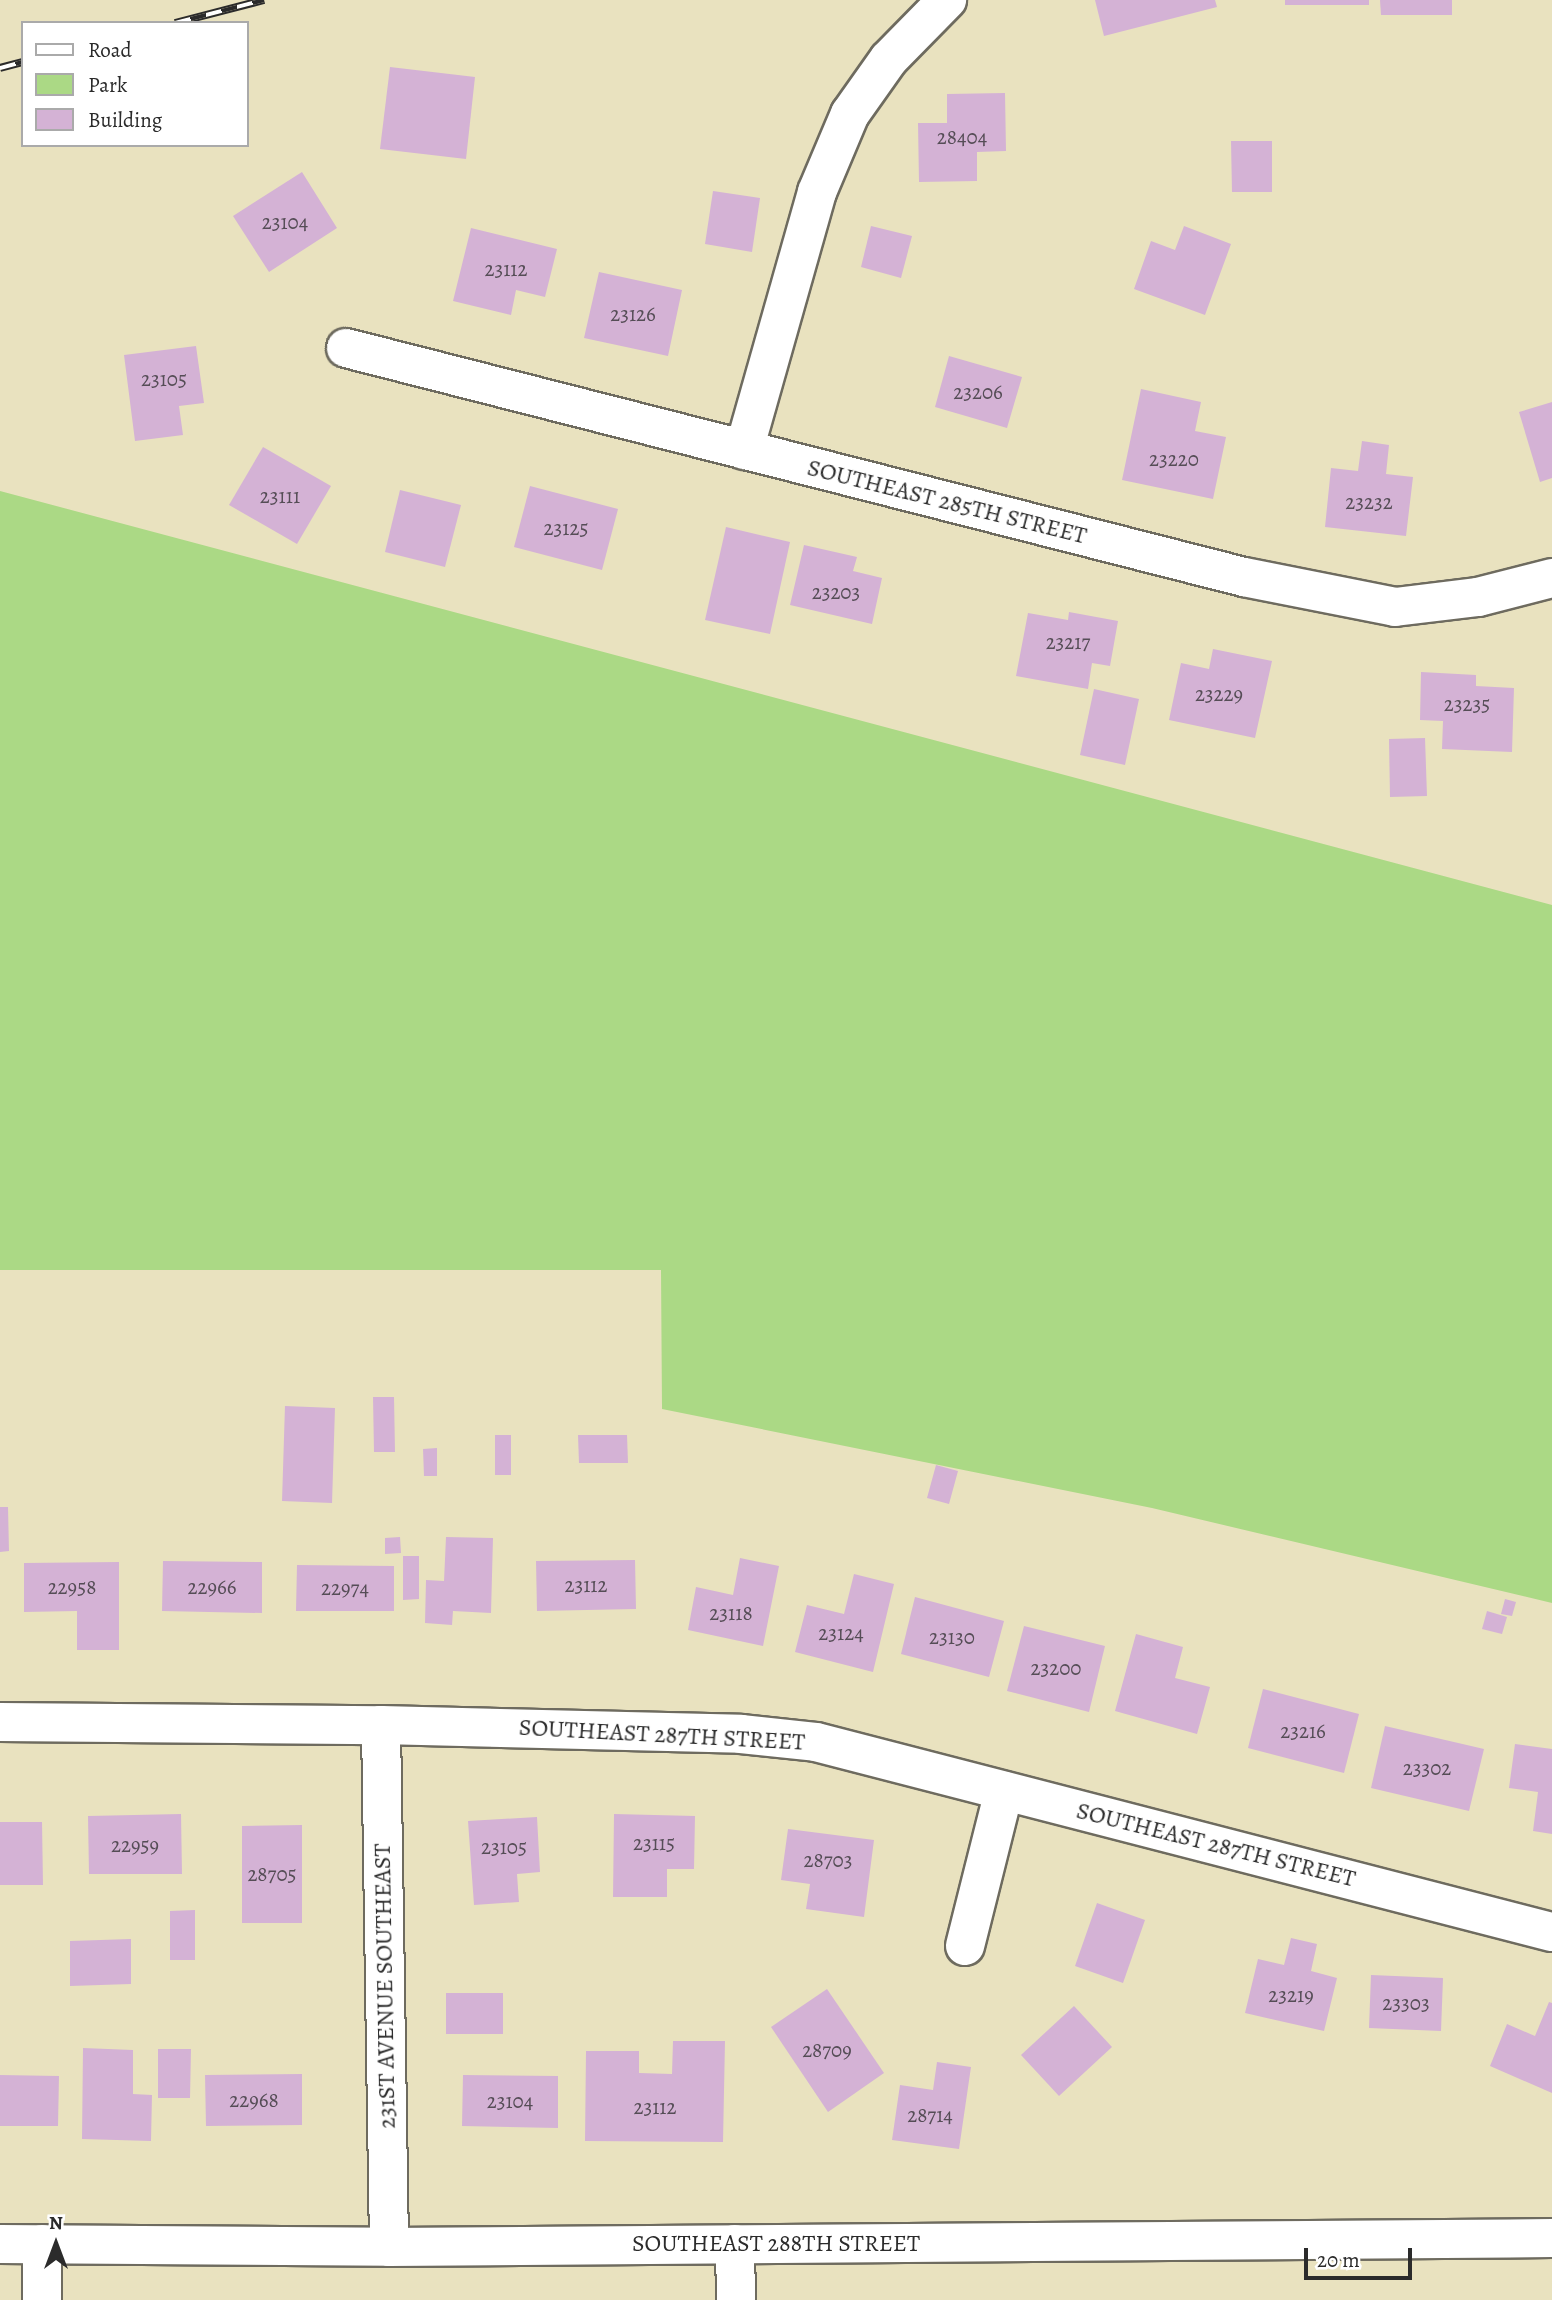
<!DOCTYPE html>
<style>
body{margin:0}
#map{position:relative;width:1552px;height:2300px;overflow:hidden;background:#e9e2bf;font-family:Alegreya,serif}
div>[style]{position:absolute}
.green>*{inset:0;background:#abd985}
.building>*{inset:0;background:#d4b2d5}
.roads{filter:drop-shadow(2px 0 #6e6b5f) drop-shadow(-2px 0 #6e6b5f) drop-shadow(0 2px #6e6b5f) drop-shadow(0 -2px #6e6b5f)}
.minor>*{height:38px;margin:-19px;padding:0 19px;transform-origin:19px;border-radius:19px;background:#fff}
.tertiary>*{height:38px;margin:-19px;padding:0 19px;transform-origin:19px;border-radius:19px;background:#fff}
.rail>*{height:8px;margin-top:-4px;transform-origin:0;background:repeating-linear-gradient(90deg,#fff 0 16px,#2b2b2b 0 32px);box-sizing:border-box;border-block:2px solid #2b2b2b}
span{translate:-50% -50%;white-space:nowrap;text-align:center;line-height:1.15;-webkit-text-stroke:7px #fff;paint-order:stroke}
.number-label{font-size:21px;color:#554d56}
.number-label span{-webkit-text-stroke-width:0}
.street-label{font-size:24px;color:#2b2b2b}
.legend{position:absolute;left:21px;top:21px;width:228px;height:126px;box-sizing:border-box;background:#fff;border:2px solid #aaa;margin:0;padding:9px 12px;list-style:none;font-size:21px;color:#2b2b2b}
.legend li{display:flex;align-items:center;gap:14px;height:35px}
.legend b{width:35px;border:2px solid #aaa}
.north{position:absolute;left:21px;top:2209px;width:70px;height:70px;-webkit-text-stroke:5px #fff;paint-order:stroke;rotate:0deg;font-size:19px;font-weight:700;line-height:28px;text-align:center;color:#2b2b2b}
.north::after{content:'';display:block;margin:auto;width:24px;height:32px;background:#2b2b2b;clip-path:polygon(50% 0,100% 100%,50% 72%,0 100%)}
.scale{position:absolute;left:1304px;top:2248px;width:108px;height:32px;box-sizing:border-box;border:4px solid #2b2b2b;border-top:0;padding-left:9px;font-size:21px;line-height:24px;white-space:nowrap;color:#2b2b2b;-webkit-text-stroke:5px #fff;paint-order:stroke}
</style>
<div id="map">
<div class="green">
<div style="clip-path:polygon(0 491px,1552px 905px,1552px 1603px,1152px 1508px,662px 1409px,661px 1270px,0 1270px)"></div>
</div>
<div class="building">
<div style="clip-path:polygon(1095px 0,1215px 0,1217px 7px,1104px 36px)"></div>
<div style="clip-path:polygon(1285px 0,1369px 0,1369px 5px,1285px 5px)"></div>
<div style="clip-path:polygon(1380px 0,1452px 0,1452px 15px,1381px 15px)"></div>
<div style="clip-path:polygon(390px 67px,475px 77px,466px 159px,380px 149px)"></div>
<div style="clip-path:polygon(1005px 93px,1006px 151px,977px 152px,977px 181px,919px 182px,918px 123px,947px 123px,947px 94px)"></div>
<div style="clip-path:polygon(1231px 141px,1272px 141px,1272px 192px,1232px 192px)"></div>
<div style="clip-path:polygon(302px 172px,337px 228px,269px 272px,233px 216px)"></div>
<div style="clip-path:polygon(713px 191px,760px 198px,752px 252px,705px 244px)"></div>
<div style="clip-path:polygon(871px 226px,912px 236px,901px 278px,861px 267px)"></div>
<div style="clip-path:polygon(1184px 226px,1231px 244px,1205px 315px,1134px 289px,1151px 241px,1175px 250px)"></div>
<div style="clip-path:polygon(471px 228px,557px 249px,545px 297px,516px 290px,511px 315px,453px 301px)"></div>
<div style="clip-path:polygon(599px 272px,682px 290px,668px 356px,584px 338px)"></div>
<div style="clip-path:polygon(196px 346px,204px 403px,179px 406px,183px 435px,135px 441px,124px 355px)"></div>
<div style="clip-path:polygon(949px 356px,1022px 377px,1007px 428px,935px 407px)"></div>
<div style="clip-path:polygon(1141px 389px,1201px 402px,1195px 431px,1226px 437px,1213px 499px,1122px 480px)"></div>
<div style="clip-path:polygon(1552px 402px,1552px 478px,1540px 482px,1519px 412px)"></div>
<div style="clip-path:polygon(1362px 441px,1389px 445px,1386px 474px,1413px 477px,1406px 536px,1325px 527px,1331px 468px,1358px 471px)"></div>
<div style="clip-path:polygon(263px 447px,331px 486px,297px 544px,229px 505px)"></div>
<div style="clip-path:polygon(530px 486px,618px 509px,602px 570px,514px 547px)"></div>
<div style="clip-path:polygon(400px 490px,461px 505px,445px 567px,385px 552px)"></div>
<div style="clip-path:polygon(726px 527px,790px 542px,770px 634px,705px 620px)"></div>
<div style="clip-path:polygon(804px 545px,857px 557px,853px 571px,882px 578px,872px 624px,790px 605px)"></div>
<div style="clip-path:polygon(1069px 612px,1118px 621px,1110px 666px,1092px 663px,1088px 689px,1016px 676px,1028px 613px,1068px 620px)"></div>
<div style="clip-path:polygon(1213px 649px,1272px 661px,1255px 738px,1169px 720px,1181px 663px,1209px 669px)"></div>
<div style="clip-path:polygon(1421px 672px,1476px 675px,1476px 686px,1514px 688px,1512px 752px,1442px 749px,1443px 721px,1420px 720px)"></div>
<div style="clip-path:polygon(1094px 689px,1139px 699px,1125px 765px,1080px 755px)"></div>
<div style="clip-path:polygon(1425px 738px,1427px 796px,1390px 797px,1389px 739px)"></div>
<div style="clip-path:polygon(373px 1397px,394px 1397px,395px 1452px,374px 1452px)"></div>
<div style="clip-path:polygon(285px 1406px,335px 1408px,332px 1503px,282px 1501px)"></div>
<div style="clip-path:polygon(495px 1435px,511px 1435px,511px 1475px,495px 1475px)"></div>
<div style="clip-path:polygon(578px 1435px,627px 1435px,628px 1463px,579px 1463px)"></div>
<div style="clip-path:polygon(437px 1448px,437px 1476px,424px 1476px,423px 1449px)"></div>
<div style="clip-path:polygon(936px 1465px,958px 1471px,949px 1504px,927px 1498px)"></div>
<div style="clip-path:polygon(0 1507px,8px 1507px,9px 1551px,0 1552px)"></div>
<div style="clip-path:polygon(400px 1537px,401px 1553px,385px 1554px,385px 1538px)"></div>
<div style="clip-path:polygon(446px 1537px,493px 1538px,491px 1613px,453px 1611px,452px 1625px,425px 1623px,426px 1580px,444px 1581px)"></div>
<div style="clip-path:polygon(403px 1556px,419px 1556px,419px 1599px,403px 1600px)"></div>
<div style="clip-path:polygon(740px 1558px,779px 1566px,763px 1646px,688px 1630px,696px 1587px,733px 1595px)"></div>
<div style="clip-path:polygon(635px 1560px,636px 1609px,537px 1611px,536px 1561px)"></div>
<div style="clip-path:polygon(163px 1561px,262px 1562px,262px 1613px,162px 1611px)"></div>
<div style="clip-path:polygon(119px 1562px,119px 1650px,77px 1650px,77px 1611px,24px 1612px,24px 1563px)"></div>
<div style="clip-path:polygon(297px 1565px,394px 1566px,394px 1611px,296px 1611px)"></div>
<div style="clip-path:polygon(854px 1574px,894px 1584px,873px 1672px,795px 1652px,807px 1605px,844px 1614px)"></div>
<div style="clip-path:polygon(915px 1597px,1004px 1621px,989px 1677px,901px 1654px)"></div>
<div style="clip-path:polygon(1505px 1599px,1516px 1602px,1512px 1616px,1501px 1614px)"></div>
<div style="clip-path:polygon(1487px 1611px,1507px 1617px,1502px 1634px,1482px 1629px)"></div>
<div style="clip-path:polygon(1024px 1626px,1105px 1646px,1089px 1712px,1007px 1691px)"></div>
<div style="clip-path:polygon(1136px 1634px,1183px 1647px,1175px 1678px,1210px 1687px,1197px 1734px,1115px 1711px)"></div>
<div style="clip-path:polygon(1263px 1689px,1359px 1714px,1344px 1773px,1248px 1748px)"></div>
<div style="clip-path:polygon(1385px 1726px,1484px 1749px,1469px 1811px,1371px 1788px)"></div>
<div style="clip-path:polygon(1515px 1744px,1552px 1749px,1552px 1834px,1533px 1831px,1538px 1792px,1509px 1788px)"></div>
<div style="clip-path:polygon(181px 1814px,182px 1874px,89px 1874px,88px 1816px)"></div>
<div style="clip-path:polygon(614px 1814px,695px 1816px,694px 1869px,667px 1869px,667px 1897px,613px 1897px)"></div>
<div style="clip-path:polygon(537px 1817px,540px 1872px,517px 1874px,519px 1902px,474px 1905px,468px 1821px)"></div>
<div style="clip-path:polygon(0 1822px,42px 1822px,43px 1885px,0 1885px)"></div>
<div style="clip-path:polygon(302px 1825px,302px 1923px,242px 1923px,242px 1826px)"></div>
<div style="clip-path:polygon(788px 1829px,874px 1840px,864px 1917px,806px 1909px,810px 1884px,781px 1880px)"></div>
<div style="clip-path:polygon(1097px 1903px,1145px 1920px,1123px 1983px,1075px 1966px)"></div>
<div style="clip-path:polygon(195px 1910px,195px 1960px,170px 1960px,170px 1911px)"></div>
<div style="clip-path:polygon(1291px 1938px,1317px 1944px,1311px 1971px,1337px 1978px,1324px 2031px,1245px 2013px,1258px 1959px,1284px 1965px)"></div>
<div style="clip-path:polygon(131px 1939px,131px 1984px,70px 1986px,70px 1941px)"></div>
<div style="clip-path:polygon(1371px 1975px,1443px 1978px,1441px 2031px,1369px 2028px)"></div>
<div style="clip-path:polygon(827px 1989px,884px 2073px,828px 2112px,771px 2027px)"></div>
<div style="clip-path:polygon(446px 1993px,503px 1993px,503px 2034px,446px 2034px)"></div>
<div style="clip-path:polygon(1549px 2002px,1552px 2003px,1552px 2093px,1490px 2066px,1507px 2024px,1535px 2036px)"></div>
<div style="clip-path:polygon(1074px 2006px,1112px 2047px,1059px 2096px,1021px 2055px)"></div>
<div style="clip-path:polygon(673px 2041px,725px 2041px,723px 2142px,585px 2141px,586px 2051px,639px 2051px,639px 2073px,672px 2074px)"></div>
<div style="clip-path:polygon(83px 2048px,133px 2050px,133px 2094px,152px 2095px,151px 2141px,82px 2139px)"></div>
<div style="clip-path:polygon(158px 2049px,191px 2049px,190px 2098px,158px 2098px)"></div>
<div style="clip-path:polygon(937px 2062px,971px 2067px,959px 2149px,892px 2140px,900px 2085px,933px 2090px)"></div>
<div style="clip-path:polygon(302px 2074px,302px 2125px,206px 2126px,205px 2075px)"></div>
<div style="clip-path:polygon(0 2075px,59px 2076px,58px 2126px,0 2126px)"></div>
<div style="clip-path:polygon(463px 2075px,558px 2076px,558px 2128px,462px 2126px)"></div>
</div>
<div class="roads">
<div class="minor">
<div style="left:346px;top:348px;width:927px;rotate:14.31deg"></div>
<div style="left:1244px;top:577px;width:154px;rotate:11.2deg"></div>
<div style="left:1395px;top:607px;width:84px;rotate:-6.9deg"></div>
<div style="left:1478px;top:597px;width:76px;rotate:-14.4deg"></div>
<div style="left:744px;top:450px;width:268px;rotate:-74.2deg"></div>
<div style="left:817px;top:192px;width:85px;rotate:-67.1deg"></div>
<div style="left:850px;top:114px;width:67px;rotate:-54.7deg"></div>
<div style="left:889px;top:59px;width:83px;rotate:-45.5deg"></div>
<div style="left:0;top:1722px;width:381px;rotate:0.5deg"></div>
<div style="left:381px;top:1725px;width:360px;rotate:1.4deg"></div>
<div style="left:741px;top:1734px;width:75px;rotate:6.1deg"></div>
<div style="left:816px;top:1742px;width:760px;rotate:14.48deg"></div>
<div style="left:381px;top:1725px;width:522px;rotate:89.12deg"></div>
<div style="left:965px;top:1946px;width:160px;rotate:-75.9deg"></div>
<div style="left:735px;top:2244px;width:56px;rotate:89deg"></div>
<div style="left:42px;top:2300px;width:56px;rotate:-90deg"></div>
</div>
<div class="tertiary">
<div style="left:0;top:2244px;width:389px;rotate:0.4deg"></div>
<div style="left:389px;top:2247px;width:1163px;rotate:-0.44deg"></div>
</div>
</div>
<div class="rail">
<div style="left:175px;top:23px;width:92px;rotate:-14.5deg"></div>
<div style="left:0;top:68px;width:24px;rotate:-15deg"></div>
</div>
<div class="number-label">
<span style="left:962px;top:137px">28404</span>
<span style="left:285px;top:222px">23104</span>
<span style="left:506px;top:269px">23112</span>
<span style="left:633px;top:314px">23126</span>
<span style="left:164px;top:379px">23105</span>
<span style="left:978px;top:392px">23206</span>
<span style="left:1174px;top:459px">23220</span>
<span style="left:280px;top:496px">23111</span>
<span style="left:1369px;top:502px">23232</span>
<span style="left:566px;top:528px">23125</span>
<span style="left:836px;top:592px">23203</span>
<span style="left:1068px;top:642px">23217</span>
<span style="left:1219px;top:694px">23229</span>
<span style="left:1467px;top:704px">23235</span>
<span style="left:586px;top:1585px">23112</span>
<span style="left:72px;top:1587px">22958</span>
<span style="left:212px;top:1587px">22966</span>
<span style="left:345px;top:1588px">22974</span>
<span style="left:731px;top:1613px">23118</span>
<span style="left:841px;top:1633px">23124</span>
<span style="left:952px;top:1637px">23130</span>
<span style="left:1056px;top:1668px">23200</span>
<span style="left:1303px;top:1731px">23216</span>
<span style="left:1427px;top:1768px">23302</span>
<span style="left:654px;top:1843px">23115</span>
<span style="left:135px;top:1845px">22959</span>
<span style="left:504px;top:1847px">23105</span>
<span style="left:828px;top:1860px">28703</span>
<span style="left:272px;top:1874px">28705</span>
<span style="left:1291px;top:1995px">23219</span>
<span style="left:1406px;top:2003px">23303</span>
<span style="left:827px;top:2050px">28709</span>
<span style="left:254px;top:2100px">22968</span>
<span style="left:510px;top:2101px">23104</span>
<span style="left:655px;top:2107px">23112</span>
<span style="left:930px;top:2115px">28714</span>
</div>
<div class="street-label">
<span style="left:947px;top:502px;rotate:14deg">SOUTHEAST 285TH STREET</span>
<span style="left:662px;top:1735px;rotate:3deg">SOUTHEAST 287TH STREET</span>
<span style="left:1216px;top:1845px;rotate:14deg">SOUTHEAST 287TH STREET</span>
<span style="left:385px;top:1986px;rotate:-91deg">231ST AVENUE SOUTHEAST</span>
<span style="left:776px;top:2244px">SOUTHEAST 288TH STREET</span>
</div>
<ul class="legend">
<li><b style="height:9px;background:#fff"></b>Road</li>
<li><b style="height:19px;background:#abd985"></b>Park</li>
<li><b style="height:19px;background:#d4b2d5"></b>Building</li>
</ul>
<div class="north">N</div>
<div class="scale">20 m</div>
</div>
